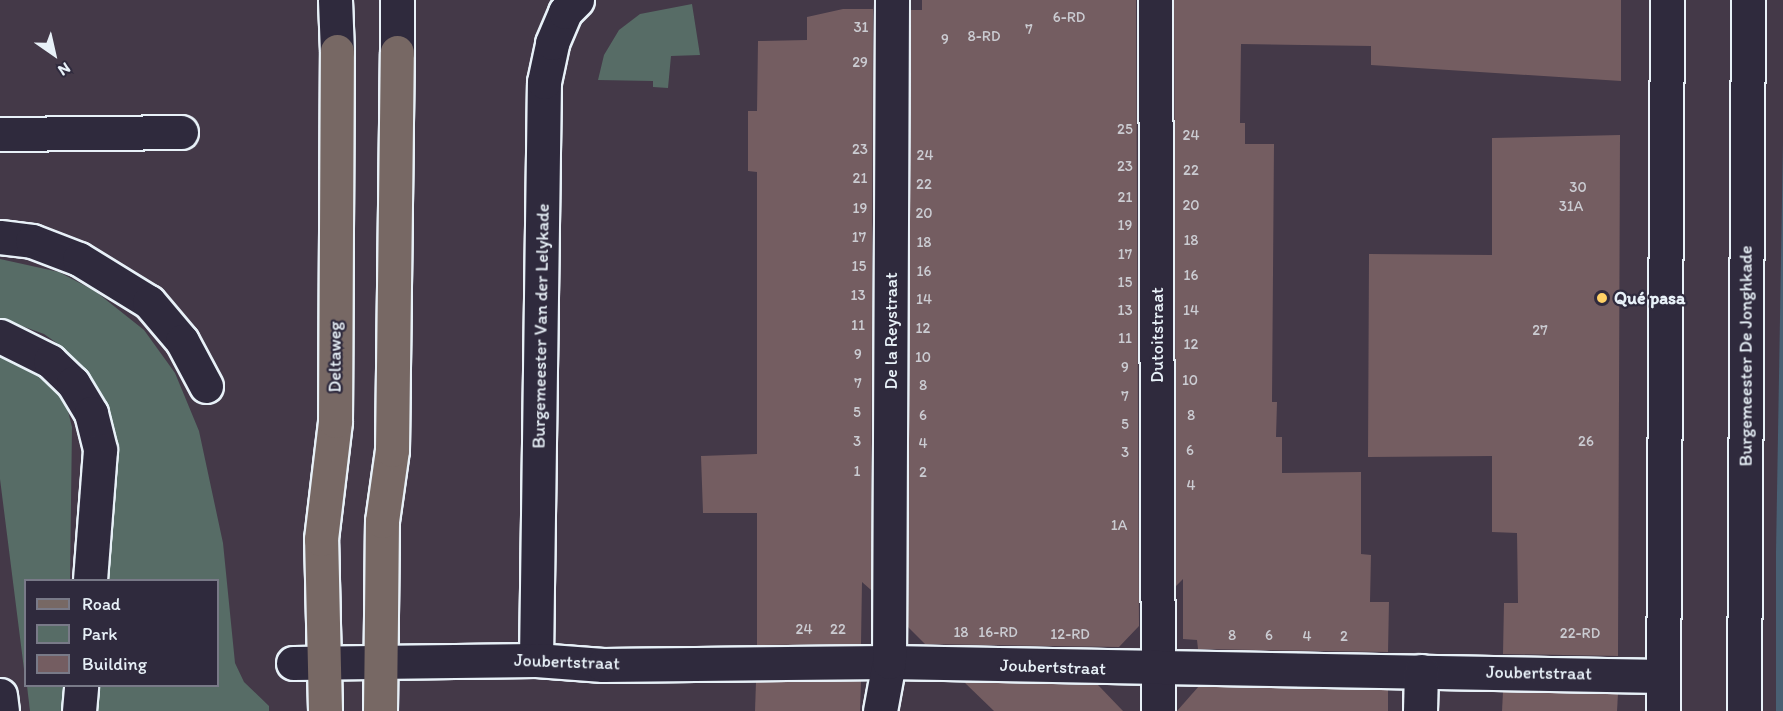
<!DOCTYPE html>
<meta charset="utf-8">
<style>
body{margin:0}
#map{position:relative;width:1783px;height:711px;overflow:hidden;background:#443948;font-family:Itim,sans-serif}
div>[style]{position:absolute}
.green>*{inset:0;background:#576c66}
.water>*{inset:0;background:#496073}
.building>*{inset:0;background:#745d61}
.roads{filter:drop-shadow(2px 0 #e8f1f8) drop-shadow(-2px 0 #e8f1f8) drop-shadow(0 2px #e8f1f8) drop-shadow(0 -2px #e8f1f8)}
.minor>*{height:33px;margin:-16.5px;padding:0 16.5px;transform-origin:16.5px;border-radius:16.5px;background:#2f2a3d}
.major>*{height:33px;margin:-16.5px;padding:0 16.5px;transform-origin:16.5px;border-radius:16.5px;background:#776864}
.dots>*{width:16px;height:16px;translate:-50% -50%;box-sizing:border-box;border:3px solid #2f2a3d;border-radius:50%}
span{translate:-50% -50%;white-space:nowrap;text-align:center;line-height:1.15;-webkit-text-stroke:4.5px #2f2a3d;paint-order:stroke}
.number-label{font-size:15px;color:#cbccd2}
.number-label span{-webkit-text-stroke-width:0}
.poi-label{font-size:18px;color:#e8f1f8;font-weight:700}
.left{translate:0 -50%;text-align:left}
.street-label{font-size:18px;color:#e8f1f8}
.legend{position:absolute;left:24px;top:579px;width:195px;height:108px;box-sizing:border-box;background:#2f2a3d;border:2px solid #797a88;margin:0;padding:8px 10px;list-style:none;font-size:18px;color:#e8f1f8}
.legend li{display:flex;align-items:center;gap:12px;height:30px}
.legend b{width:30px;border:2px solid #797a88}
.north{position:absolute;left:24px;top:24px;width:60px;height:60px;-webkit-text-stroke:4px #2f2a3d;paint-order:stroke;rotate:146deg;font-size:16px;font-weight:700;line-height:24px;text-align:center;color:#e8f1f8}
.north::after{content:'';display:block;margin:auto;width:21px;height:27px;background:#e8f1f8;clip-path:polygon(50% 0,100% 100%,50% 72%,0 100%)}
</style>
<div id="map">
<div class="green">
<div style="clip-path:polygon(692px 4px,700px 55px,671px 56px,668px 88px,653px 87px,653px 81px,598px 80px,604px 55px,619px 30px,640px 14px)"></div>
<div style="clip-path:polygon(0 259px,59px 272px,95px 291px,144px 330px,175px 373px,199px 431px,223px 543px,235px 663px,244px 682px,269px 706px,269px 711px,96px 711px,97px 686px,218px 686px,218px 580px,101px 580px,90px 381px,61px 346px,44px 334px,0 318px)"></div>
<div style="clip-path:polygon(0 350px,53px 380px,66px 403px,72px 427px,70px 580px,26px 580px,25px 677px,0 479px)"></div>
<div style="clip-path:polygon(27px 686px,66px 686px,65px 711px,30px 711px)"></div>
</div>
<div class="water">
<div style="clip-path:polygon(1783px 141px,1783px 711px,1776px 711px,1776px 553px)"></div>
</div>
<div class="building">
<div style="clip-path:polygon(922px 0,1136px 0,1139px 626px,1119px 647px,925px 644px,908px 627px,911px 10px,922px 10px)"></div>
<div style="clip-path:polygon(1174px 0,1621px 0,1621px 81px,1371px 65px,1371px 46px,1241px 44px,1240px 123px,1245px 123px,1245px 144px,1274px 144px,1272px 402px,1277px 402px,1276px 437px,1282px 437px,1282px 473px,1361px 472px,1361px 554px,1371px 555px,1370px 602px,1389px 602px,1388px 652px,1198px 649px,1197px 640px,1183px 639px,1183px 579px,1176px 586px)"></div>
<div style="clip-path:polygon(843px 9px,873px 9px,871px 590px,862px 582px,861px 644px,757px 645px,757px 513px,703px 513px,701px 456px,757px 454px,757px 172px,748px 171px,748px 111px,757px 111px,758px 41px,807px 40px,807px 17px)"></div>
<div style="clip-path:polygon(1620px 135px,1618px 656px,1503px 654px,1504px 603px,1518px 603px,1517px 533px,1492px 532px,1492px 456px,1368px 457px,1369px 254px,1492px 255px,1492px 138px)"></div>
<div style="clip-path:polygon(861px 681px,860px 711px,755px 711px,756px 682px)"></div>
<div style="clip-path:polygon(964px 682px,1098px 685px,1123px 711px,994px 711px)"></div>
<div style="clip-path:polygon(1199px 686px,1388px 690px,1388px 711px,1177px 711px)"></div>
<div style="clip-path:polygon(1503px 692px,1618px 694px,1617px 711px,1502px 711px)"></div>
</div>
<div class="roads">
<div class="minor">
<div style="left:335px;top:0;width:51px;rotate:87.8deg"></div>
<div style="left:397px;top:0;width:52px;rotate:90deg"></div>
<div style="left:1155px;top:0;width:711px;rotate:89.76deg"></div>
<div style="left:0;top:134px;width:181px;rotate:-0.6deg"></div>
<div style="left:0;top:237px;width:32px;rotate:7deg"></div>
<div style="left:32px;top:241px;width:50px;rotate:21deg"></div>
<div style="left:79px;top:259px;width:82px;rotate:31.6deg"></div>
<div style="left:149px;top:302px;width:51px;rotate:49.8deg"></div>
<div style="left:182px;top:341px;width:51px;rotate:61.9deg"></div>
<div style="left:0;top:336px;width:56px;rotate:26.6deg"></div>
<div style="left:50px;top:361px;width:32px;rotate:44deg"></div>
<div style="left:73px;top:383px;width:35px;rotate:59deg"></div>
<div style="left:91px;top:413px;width:38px;rotate:76deg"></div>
<div style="left:100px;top:450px;width:130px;rotate:94.4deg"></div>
<div style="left:536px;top:660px;width:578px;rotate:-89.21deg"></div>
<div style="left:544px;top:82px;width:40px;rotate:-78deg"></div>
<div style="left:552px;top:43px;width:34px;rotate:-67deg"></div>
<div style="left:565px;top:12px;width:17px;rotate:-45deg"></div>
<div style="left:293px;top:663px;width:243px;rotate:-0.7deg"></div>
<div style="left:536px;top:660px;width:67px;rotate:4.3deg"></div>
<div style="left:603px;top:665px;width:286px;rotate:-0.6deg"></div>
<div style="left:889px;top:662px;width:774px;rotate:1.04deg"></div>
<div style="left:0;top:695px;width:16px;rotate:83deg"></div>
<div style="left:79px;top:711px;width:25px;rotate:-85deg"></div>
<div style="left:880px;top:711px;width:50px;rotate:-79.6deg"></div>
<div style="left:889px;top:662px;width:662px;rotate:-89.74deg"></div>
<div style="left:1420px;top:711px;width:40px;rotate:-88.6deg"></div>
<div style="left:1663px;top:711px;width:711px;rotate:-89.68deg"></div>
<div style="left:1744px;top:711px;width:711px;rotate:-89.68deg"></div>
</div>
<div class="major">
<div style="left:325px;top:711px;width:172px;rotate:-91.3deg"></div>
<div style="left:321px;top:539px;width:119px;rotate:-83.2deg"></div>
<div style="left:335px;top:421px;width:370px;rotate:-89.7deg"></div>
<div style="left:380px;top:711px;width:190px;rotate:-89.4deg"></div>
<div style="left:382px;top:521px;width:72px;rotate:-82deg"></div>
<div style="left:392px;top:450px;width:398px;rotate:-89.3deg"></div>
</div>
</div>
<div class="dots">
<div style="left:1602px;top:298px;background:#ffd166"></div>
</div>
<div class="number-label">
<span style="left:1069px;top:18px">6-RD</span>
<span style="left:861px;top:28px">31</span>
<span style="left:1029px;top:30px">7</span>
<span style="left:984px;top:37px">8-RD</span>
<span style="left:945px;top:40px">9</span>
<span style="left:860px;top:63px">29</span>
<span style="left:1125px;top:130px">25</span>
<span style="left:1191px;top:136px">24</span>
<span style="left:860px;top:150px">23</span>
<span style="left:925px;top:156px">24</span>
<span style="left:1125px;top:167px">23</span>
<span style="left:1191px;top:171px">22</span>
<span style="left:860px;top:179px">21</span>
<span style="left:924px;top:185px">22</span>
<span style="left:1578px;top:188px">30</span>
<span style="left:1125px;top:198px">21</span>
<span style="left:1191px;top:206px">20</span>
<span style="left:1571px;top:207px">31A</span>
<span style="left:860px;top:209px">19</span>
<span style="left:924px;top:214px">20</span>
<span style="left:1125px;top:226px">19</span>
<span style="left:859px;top:238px">17</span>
<span style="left:1191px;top:241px">18</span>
<span style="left:924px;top:243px">18</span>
<span style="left:1125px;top:255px">17</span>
<span style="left:859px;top:267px">15</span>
<span style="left:924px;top:272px">16</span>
<span style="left:1191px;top:276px">16</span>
<span style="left:1125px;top:283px">15</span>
<span style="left:858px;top:296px">13</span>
<span style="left:924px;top:300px">14</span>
<span style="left:1125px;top:311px">13</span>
<span style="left:1191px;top:311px">14</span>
<span style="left:858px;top:326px">11</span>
<span style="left:923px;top:329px">12</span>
<span style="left:1540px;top:331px">27</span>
<span style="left:1125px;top:339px">11</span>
<span style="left:1191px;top:345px">12</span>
<span style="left:858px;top:355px">9</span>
<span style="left:923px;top:358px">10</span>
<span style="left:1125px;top:368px">9</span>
<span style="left:1190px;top:381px">10</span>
<span style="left:858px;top:384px">7</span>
<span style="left:923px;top:386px">8</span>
<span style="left:1125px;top:397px">7</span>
<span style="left:857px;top:413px">5</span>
<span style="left:923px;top:416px">6</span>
<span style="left:1191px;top:416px">8</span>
<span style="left:1125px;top:425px">5</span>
<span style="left:857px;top:442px">3</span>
<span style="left:1586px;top:442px">26</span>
<span style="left:923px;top:444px">4</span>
<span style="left:1190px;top:451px">6</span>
<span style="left:1125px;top:453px">3</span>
<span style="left:857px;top:472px">1</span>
<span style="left:923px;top:473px">2</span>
<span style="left:1191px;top:486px">4</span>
<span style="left:1119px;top:526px">1A</span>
<span style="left:804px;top:630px">24</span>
<span style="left:838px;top:630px">22</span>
<span style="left:961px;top:633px">18</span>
<span style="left:998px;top:633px">16-RD</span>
<span style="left:1580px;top:634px">22-RD</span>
<span style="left:1070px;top:635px">12-RD</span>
<span style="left:1232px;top:636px">8</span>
<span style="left:1269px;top:636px">6</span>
<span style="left:1307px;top:637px">4</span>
<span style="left:1344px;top:637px">2</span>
</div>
<div class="poi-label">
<span class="left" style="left:1614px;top:298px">Qué pasa</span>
</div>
<div class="street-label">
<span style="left:541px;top:326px;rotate:-89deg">Burgemeester Van der Lelykade</span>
<span style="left:891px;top:331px;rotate:-90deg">De la Reystraat</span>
<span style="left:1157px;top:335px;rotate:-90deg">Dutoitstraat</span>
<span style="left:1746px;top:356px;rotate:-90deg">Burgemeester De Jonghkade</span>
<span style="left:335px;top:357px;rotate:-90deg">Deltaweg</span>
<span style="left:567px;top:662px;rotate:2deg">Joubertstraat</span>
<span style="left:1053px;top:667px;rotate:2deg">Joubertstraat</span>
<span style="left:1539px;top:673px;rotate:1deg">Joubertstraat</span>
</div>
<ul class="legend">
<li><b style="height:8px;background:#776864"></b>Road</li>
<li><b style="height:16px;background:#576c66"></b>Park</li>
<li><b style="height:16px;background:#745d61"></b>Building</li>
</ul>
<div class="north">N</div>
</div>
